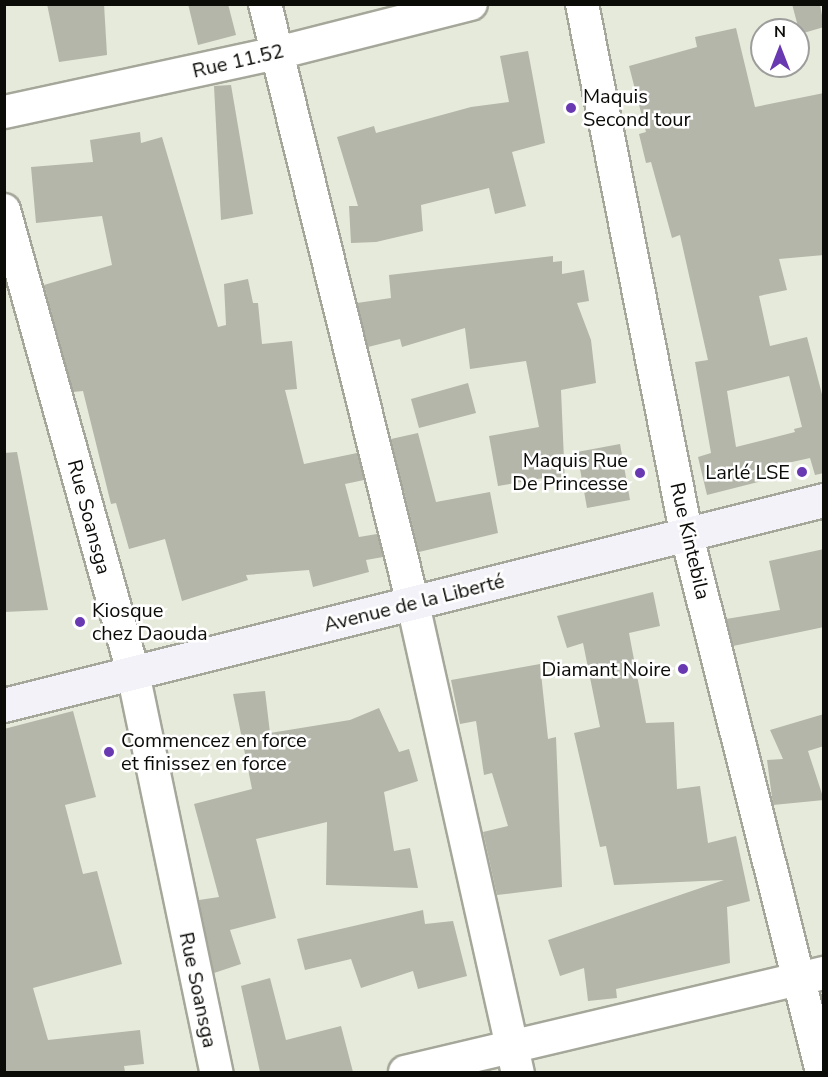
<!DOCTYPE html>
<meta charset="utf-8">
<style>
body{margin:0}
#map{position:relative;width:828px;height:1077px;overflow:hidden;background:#e6eadb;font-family:"Nunito Sans",sans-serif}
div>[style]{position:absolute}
.building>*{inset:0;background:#b3b6a8}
.roads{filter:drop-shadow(2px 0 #a4a799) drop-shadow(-2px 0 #a4a799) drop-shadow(0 2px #a4a799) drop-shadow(0 -2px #a4a799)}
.minor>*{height:32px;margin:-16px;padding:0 16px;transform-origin:16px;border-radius:16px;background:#fff}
.secondary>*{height:33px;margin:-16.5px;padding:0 16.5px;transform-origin:16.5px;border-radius:16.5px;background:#f3f2f9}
.dots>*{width:16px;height:16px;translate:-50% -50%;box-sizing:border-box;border:3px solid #fff;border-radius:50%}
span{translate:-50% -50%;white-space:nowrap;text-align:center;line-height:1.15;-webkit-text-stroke:5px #fff;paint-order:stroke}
.street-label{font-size:20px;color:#0b0c08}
.poi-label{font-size:20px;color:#0b0c08}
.left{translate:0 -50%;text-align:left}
.right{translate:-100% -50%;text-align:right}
.frame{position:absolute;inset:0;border:6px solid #0b0c08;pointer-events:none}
.north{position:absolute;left:750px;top:18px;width:60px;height:60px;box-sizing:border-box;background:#fff;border:2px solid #9d9e9c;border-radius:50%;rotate:0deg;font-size:16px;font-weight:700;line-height:24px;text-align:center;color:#0b0c08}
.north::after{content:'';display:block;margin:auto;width:21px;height:27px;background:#6839b1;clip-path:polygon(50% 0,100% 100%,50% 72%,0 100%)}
</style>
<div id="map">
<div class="building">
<div style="clip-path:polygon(47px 4px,104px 4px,107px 55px,59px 62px)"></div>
<div style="clip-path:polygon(188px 4px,228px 4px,236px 35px,198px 45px)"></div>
<div style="clip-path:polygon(792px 4px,820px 4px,824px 27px,800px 34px)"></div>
<div style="clip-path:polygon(evenodd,736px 28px,755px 107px,824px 93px,824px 255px,779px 259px,787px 290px,759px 296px,770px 346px,807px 337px,824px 402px,824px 473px,815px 475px,810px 458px,783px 464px,786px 475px,707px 495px,698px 457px,711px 453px,695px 362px,708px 360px,680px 235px,672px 238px,651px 162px,646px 163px,639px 134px,646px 132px,629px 66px,697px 47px,695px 37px,736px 28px,789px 376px,802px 427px,794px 429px,795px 432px,736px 447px,727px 391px,789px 376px)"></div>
<div style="clip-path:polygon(528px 51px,545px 143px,512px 152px,526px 206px,495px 214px,489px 188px,421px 205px,423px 231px,376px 242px,351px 243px,349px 206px,358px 206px,337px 137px,374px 126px,376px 133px,471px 107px,509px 102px,500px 56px)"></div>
<div style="clip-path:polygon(231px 85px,253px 214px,221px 220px,214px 86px)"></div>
<div style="clip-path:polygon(140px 132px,141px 143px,162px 137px,218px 327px,226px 325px,224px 284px,248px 279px,253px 303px,258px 303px,262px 344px,292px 341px,297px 389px,285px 390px,304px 464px,357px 453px,364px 480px,345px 484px,359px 537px,377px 534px,383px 557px,366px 560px,369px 572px,313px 587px,309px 570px,246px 575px,248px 580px,182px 601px,165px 539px,129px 549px,116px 503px,111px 504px,83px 391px,73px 392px,44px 285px,112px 265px,102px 216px,36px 223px,31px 167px,93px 162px,90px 140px)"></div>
<div style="clip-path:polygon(553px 256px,553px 262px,562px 261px,562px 274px,584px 270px,589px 301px,577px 303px,591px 340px,596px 383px,561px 390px,565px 484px,550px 485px,549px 477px,498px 486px,489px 436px,539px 427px,526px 361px,470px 369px,465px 328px,402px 347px,400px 339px,368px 347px,357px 303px,391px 298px,389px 275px)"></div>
<div style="clip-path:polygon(468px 383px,476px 413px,419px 428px,411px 399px)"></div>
<div style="clip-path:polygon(418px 433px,436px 502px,490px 492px,498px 533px,419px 552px,391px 439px)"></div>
<div style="clip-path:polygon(620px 444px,630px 500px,587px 508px,577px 452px)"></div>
<div style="clip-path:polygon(17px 452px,48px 610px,4px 612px,4px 453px)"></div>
<div style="clip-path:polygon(824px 549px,824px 627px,733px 646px,726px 619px,780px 610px,769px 561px)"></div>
<div style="clip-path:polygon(653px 592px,660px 626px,629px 633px,646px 723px,674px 722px,677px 789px,700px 786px,708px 843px,736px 836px,750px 901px,727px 907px,730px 963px,616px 989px,617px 998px,588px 1001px,584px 968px,560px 976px,548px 940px,724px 880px,614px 885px,606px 846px,600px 847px,574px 733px,600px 727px,583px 643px,567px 648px,557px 616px)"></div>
<div style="clip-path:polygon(540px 664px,548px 739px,556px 737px,562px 887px,497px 895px,483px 832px,508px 826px,492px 773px,484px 775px,476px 721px,460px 724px,451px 680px)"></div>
<div style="clip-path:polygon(265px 691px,270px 733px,350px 720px,379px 708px,399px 752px,409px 749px,418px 781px,384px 792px,394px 851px,410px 848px,418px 888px,326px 885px,327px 822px,256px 839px,276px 918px,230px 930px,241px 964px,214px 973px,199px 900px,219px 897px,194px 804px,252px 789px,233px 694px)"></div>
<div style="clip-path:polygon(73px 711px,96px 797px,65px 805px,83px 874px,97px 871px,122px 964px,33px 988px,48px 1040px,140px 1030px,144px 1064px,124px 1066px,125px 1072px,4px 1072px,4px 729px)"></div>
<div style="clip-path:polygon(824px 714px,824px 746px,808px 751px,824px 800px,773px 805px,767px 760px,783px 759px,770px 730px)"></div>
<div style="clip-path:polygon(423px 910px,425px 924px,453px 921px,467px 976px,418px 989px,413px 971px,361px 988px,351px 959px,305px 970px,297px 939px)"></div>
<div style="clip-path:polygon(270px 978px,286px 1040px,341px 1026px,353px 1072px,260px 1072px,241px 986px)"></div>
</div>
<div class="roads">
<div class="minor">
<div style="left:265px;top:4px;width:618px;rotate:76.14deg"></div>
<div style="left:413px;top:604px;width:480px;rotate:77.4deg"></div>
<div style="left:582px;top:4px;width:538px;rotate:78.86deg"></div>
<div style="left:686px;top:532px;width:557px;rotate:75.86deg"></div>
<div style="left:4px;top:112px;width:279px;rotate:-12.2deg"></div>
<div style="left:277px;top:53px;width:200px;rotate:-14.2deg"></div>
<div style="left:4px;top:210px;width:481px;rotate:74.4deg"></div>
<div style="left:133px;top:673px;width:408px;rotate:78.2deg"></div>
<div style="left:405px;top:1072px;width:431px;rotate:-13.3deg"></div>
</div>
<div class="secondary">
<div style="left:4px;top:705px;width:845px;rotate:-14.04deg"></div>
</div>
</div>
<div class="dots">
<div style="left:571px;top:108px;background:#6839b1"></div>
<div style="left:802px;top:472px;background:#6839b1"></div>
<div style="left:640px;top:473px;background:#6839b1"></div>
<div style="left:80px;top:622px;background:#6839b1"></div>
<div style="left:683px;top:669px;background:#6839b1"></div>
<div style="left:109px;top:752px;background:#6839b1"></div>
</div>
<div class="street-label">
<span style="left:238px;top:61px;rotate:-13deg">Rue 11.52</span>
<span style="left:89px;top:517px;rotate:75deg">Rue Soansga</span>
<span style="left:690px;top:541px;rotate:77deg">Rue Kintebila</span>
<span style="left:414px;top:603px;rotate:-14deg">Avenue de la Liberté</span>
<span style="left:198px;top:990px;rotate:78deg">Rue Soansga</span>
</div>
<div class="poi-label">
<span class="left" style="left:583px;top:108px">Maquis<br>Second tour</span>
<span class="right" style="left:628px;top:472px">Maquis Rue<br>De Princesse</span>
<span class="right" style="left:790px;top:472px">Larlé LSE</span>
<span class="left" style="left:92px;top:622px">Kiosque<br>chez Daouda</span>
<span class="right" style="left:671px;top:669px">Diamant Noire</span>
<span class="left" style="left:121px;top:752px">Commencez en force<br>et finissez en force</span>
</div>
<div class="frame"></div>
<div class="north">N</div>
</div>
